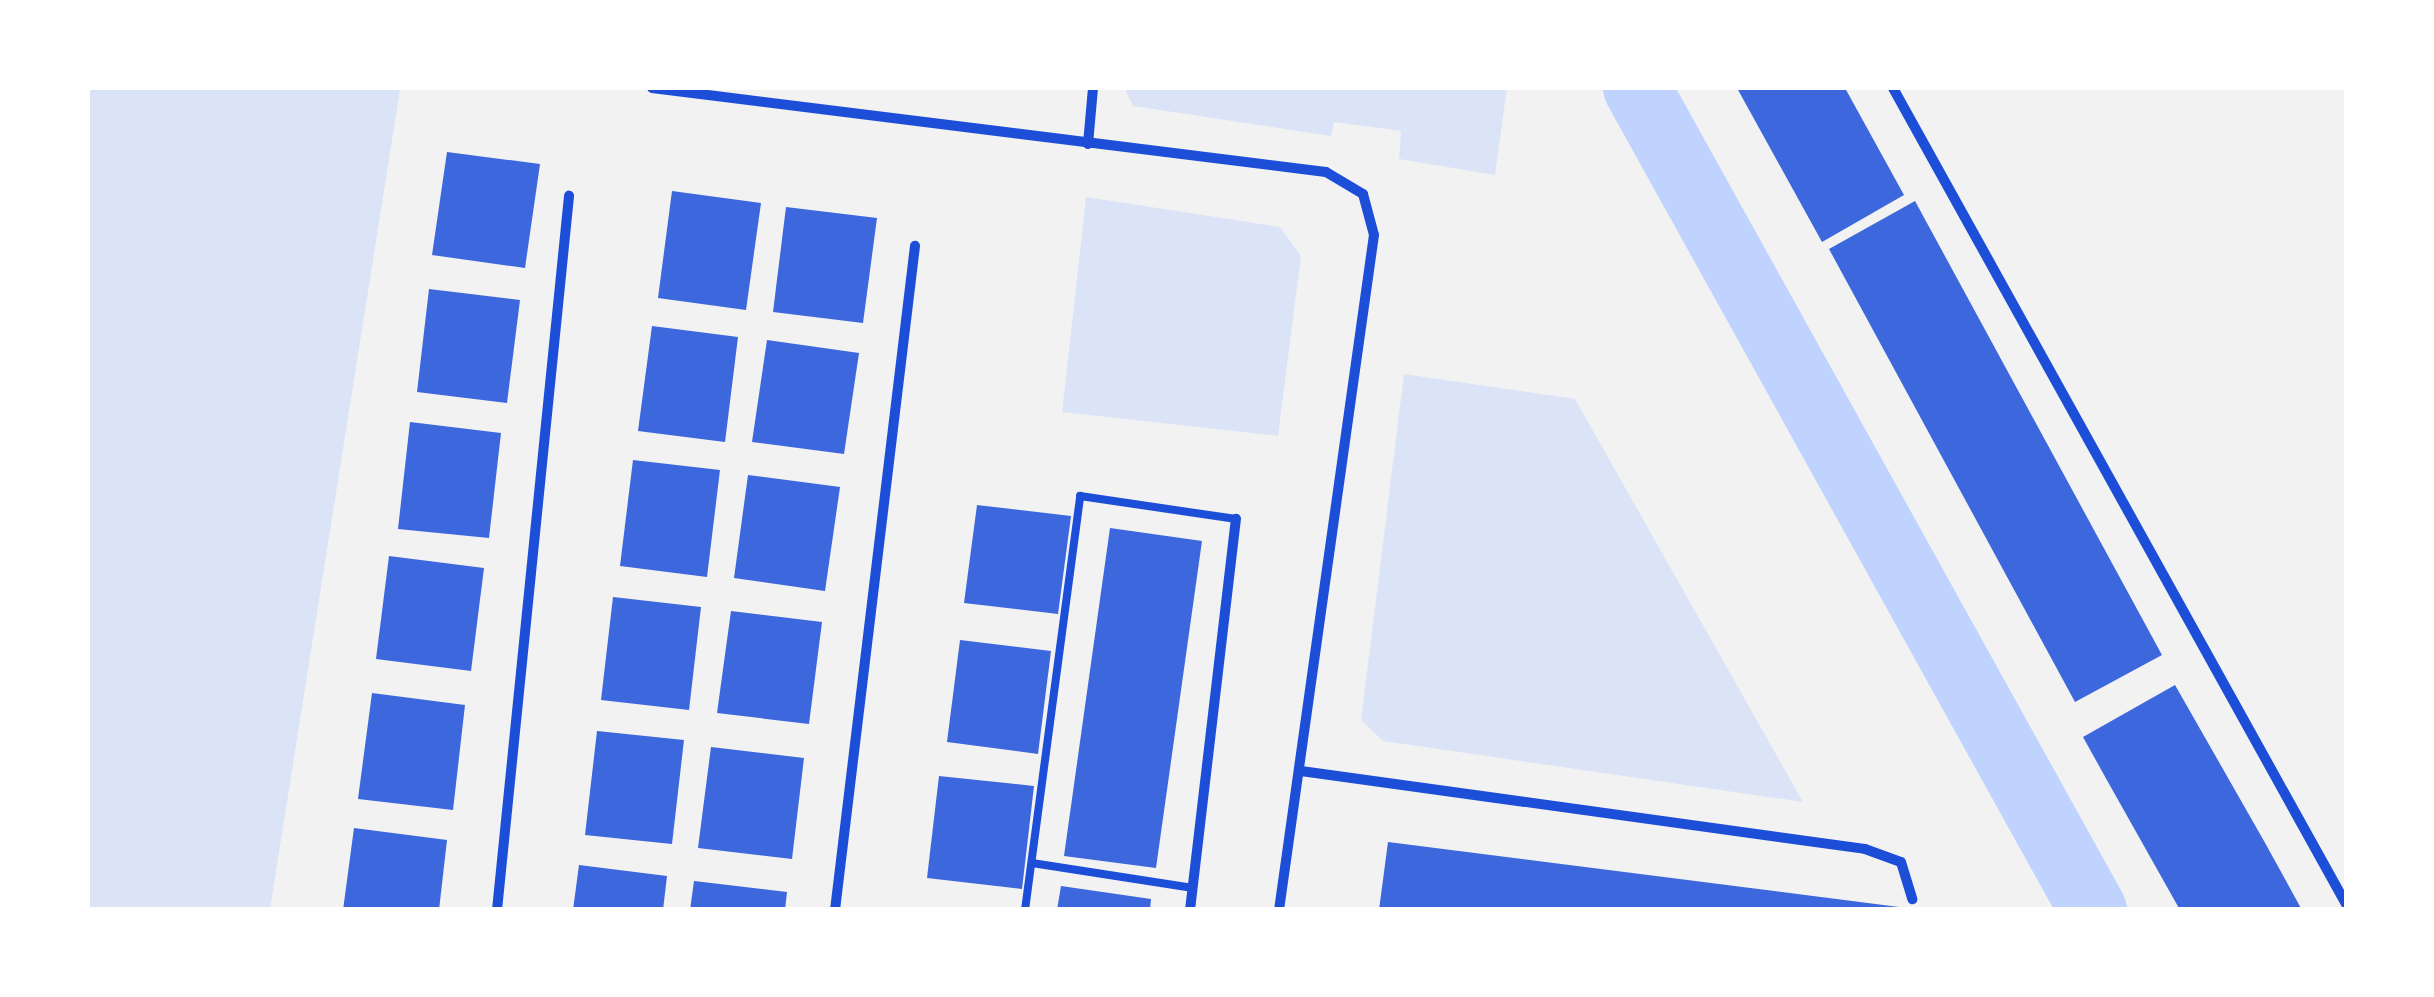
<!DOCTYPE html>
<style>
body{margin:0}
#map{position:relative;width:2434px;height:997px;overflow:hidden;background:#f2f2f2;font-family:Ubuntu,sans-serif}
div>[style]{position:absolute}
.green>*{inset:0;background:#dbe4f7}
.river>*{height:68px;margin:-34px;padding:0 34px;transform-origin:34px;border-radius:34px;background:#bfd3fe}
.building>*{inset:0;background:#3d67dc}
.service>*{height:8px;margin:-4px;padding:0 4px;transform-origin:4px;border-radius:4px;background:#1d4ed8}
.minor>*{height:10px;margin:-5px;padding:0 5px;transform-origin:5px;border-radius:5px;background:#1d4ed8}
span{translate:-50% -50%;white-space:nowrap;text-align:center;line-height:1.15;-webkit-text-stroke:9px #fff;paint-order:stroke}
.frame{position:absolute;inset:0;border:90px solid #fff;pointer-events:none}
</style>
<div id="map">
<div class="green">
<div style="clip-path:polygon(88px 88px,400px 90px,270px 909px,88px 909px)"></div>
<div style="clip-path:polygon(1124px 88px,1507px 88px,1495px 175px,1399px 159px,1401px 131px,1334px 122px,1331px 136px,1133px 106px)"></div>
<div style="clip-path:polygon(1086px 197px,1280px 227px,1301px 256px,1278px 436px,1062px 412px)"></div>
<div style="clip-path:polygon(1404px 374px,1575px 399px,1803px 802px,1383px 741px,1361px 720px)"></div>
</div>
<div class="river">
<div style="left:1637px;top:88px;width:940px;rotate:60.98deg"></div>
</div>
<div class="building">
<div style="clip-path:polygon(1737px 88px,1845px 88px,1904px 195px,1822px 242px)"></div>
<div style="clip-path:polygon(447px 152px,540px 164px,525px 268px,432px 255px)"></div>
<div style="clip-path:polygon(672px 191px,761px 203px,746px 310px,658px 298px)"></div>
<div style="clip-path:polygon(1915px 201px,2162px 655px,2075px 702px,1829px 249px)"></div>
<div style="clip-path:polygon(786px 207px,877px 218px,863px 323px,773px 312px)"></div>
<div style="clip-path:polygon(429px 289px,520px 300px,507px 403px,417px 392px)"></div>
<div style="clip-path:polygon(652px 326px,738px 337px,725px 442px,638px 431px)"></div>
<div style="clip-path:polygon(767px 340px,859px 353px,844px 454px,752px 442px)"></div>
<div style="clip-path:polygon(410px 422px,501px 433px,489px 538px,398px 529px)"></div>
<div style="clip-path:polygon(633px 460px,720px 470px,707px 577px,620px 566px)"></div>
<div style="clip-path:polygon(748px 475px,840px 487px,825px 591px,734px 578px)"></div>
<div style="clip-path:polygon(977px 505px,1071px 516px,1058px 614px,964px 603px)"></div>
<div style="clip-path:polygon(1110px 528px,1202px 541px,1156px 868px,1064px 856px)"></div>
<div style="clip-path:polygon(389px 556px,484px 568px,471px 671px,376px 659px)"></div>
<div style="clip-path:polygon(613px 597px,701px 607px,689px 710px,601px 700px)"></div>
<div style="clip-path:polygon(731px 611px,822px 622px,809px 724px,717px 713px)"></div>
<div style="clip-path:polygon(960px 640px,1051px 651px,1038px 754px,947px 742px)"></div>
<div style="clip-path:polygon(2175px 685px,2264px 841px,2302px 910px,2180px 910px,2108px 782px,2083px 737px)"></div>
<div style="clip-path:polygon(372px 693px,465px 705px,453px 810px,358px 799px)"></div>
<div style="clip-path:polygon(597px 731px,684px 740px,672px 844px,585px 835px)"></div>
<div style="clip-path:polygon(711px 747px,804px 758px,792px 859px,698px 848px)"></div>
<div style="clip-path:polygon(939px 776px,1034px 786px,1022px 889px,927px 878px)"></div>
<div style="clip-path:polygon(354px 828px,447px 840px,439px 910px,343px 910px)"></div>
<div style="clip-path:polygon(1388px 842px,1899px 907px,1899px 910px,1379px 910px)"></div>
<div style="clip-path:polygon(579px 865px,667px 876px,663px 910px,573px 910px)"></div>
<div style="clip-path:polygon(694px 881px,787px 892px,785px 910px,690px 910px)"></div>
<div style="clip-path:polygon(1061px 886px,1151px 899px,1150px 910px,1057px 910px)"></div>
</div>
<div class="service">
<div style="left:1032px;top:863px;width:163px;rotate:8.8deg"></div>
<div style="left:1025px;top:910px;width:418px;rotate:-82.4deg"></div>
<div style="left:1080px;top:496px;width:158px;rotate:8.4deg"></div>
</div>
<div class="minor">
<div style="left:652px;top:88px;width:679px;rotate:7.1deg"></div>
<div style="left:1326px;top:172px;width:43px;rotate:30.7deg"></div>
<div style="left:1363px;top:194px;width:42px;rotate:75deg"></div>
<div style="left:1374px;top:235px;width:682px;rotate:98.01deg"></div>
<div style="left:1893px;top:88px;width:933px;rotate:60.96deg"></div>
<div style="left:1088px;top:144px;width:56px;rotate:-84.9deg"></div>
<div style="left:1301px;top:771px;width:569px;rotate:7.87deg"></div>
<div style="left:1865px;top:849px;width:38px;rotate:20deg"></div>
<div style="left:1901px;top:862px;width:39px;rotate:73deg"></div>
<div style="left:497px;top:910px;width:718px;rotate:-84.24deg"></div>
<div style="left:835px;top:910px;width:669px;rotate:-83.13deg"></div>
<div style="left:1190px;top:910px;width:394px;rotate:-83.3deg"></div>
</div>
<div class="frame"></div>
</div>
